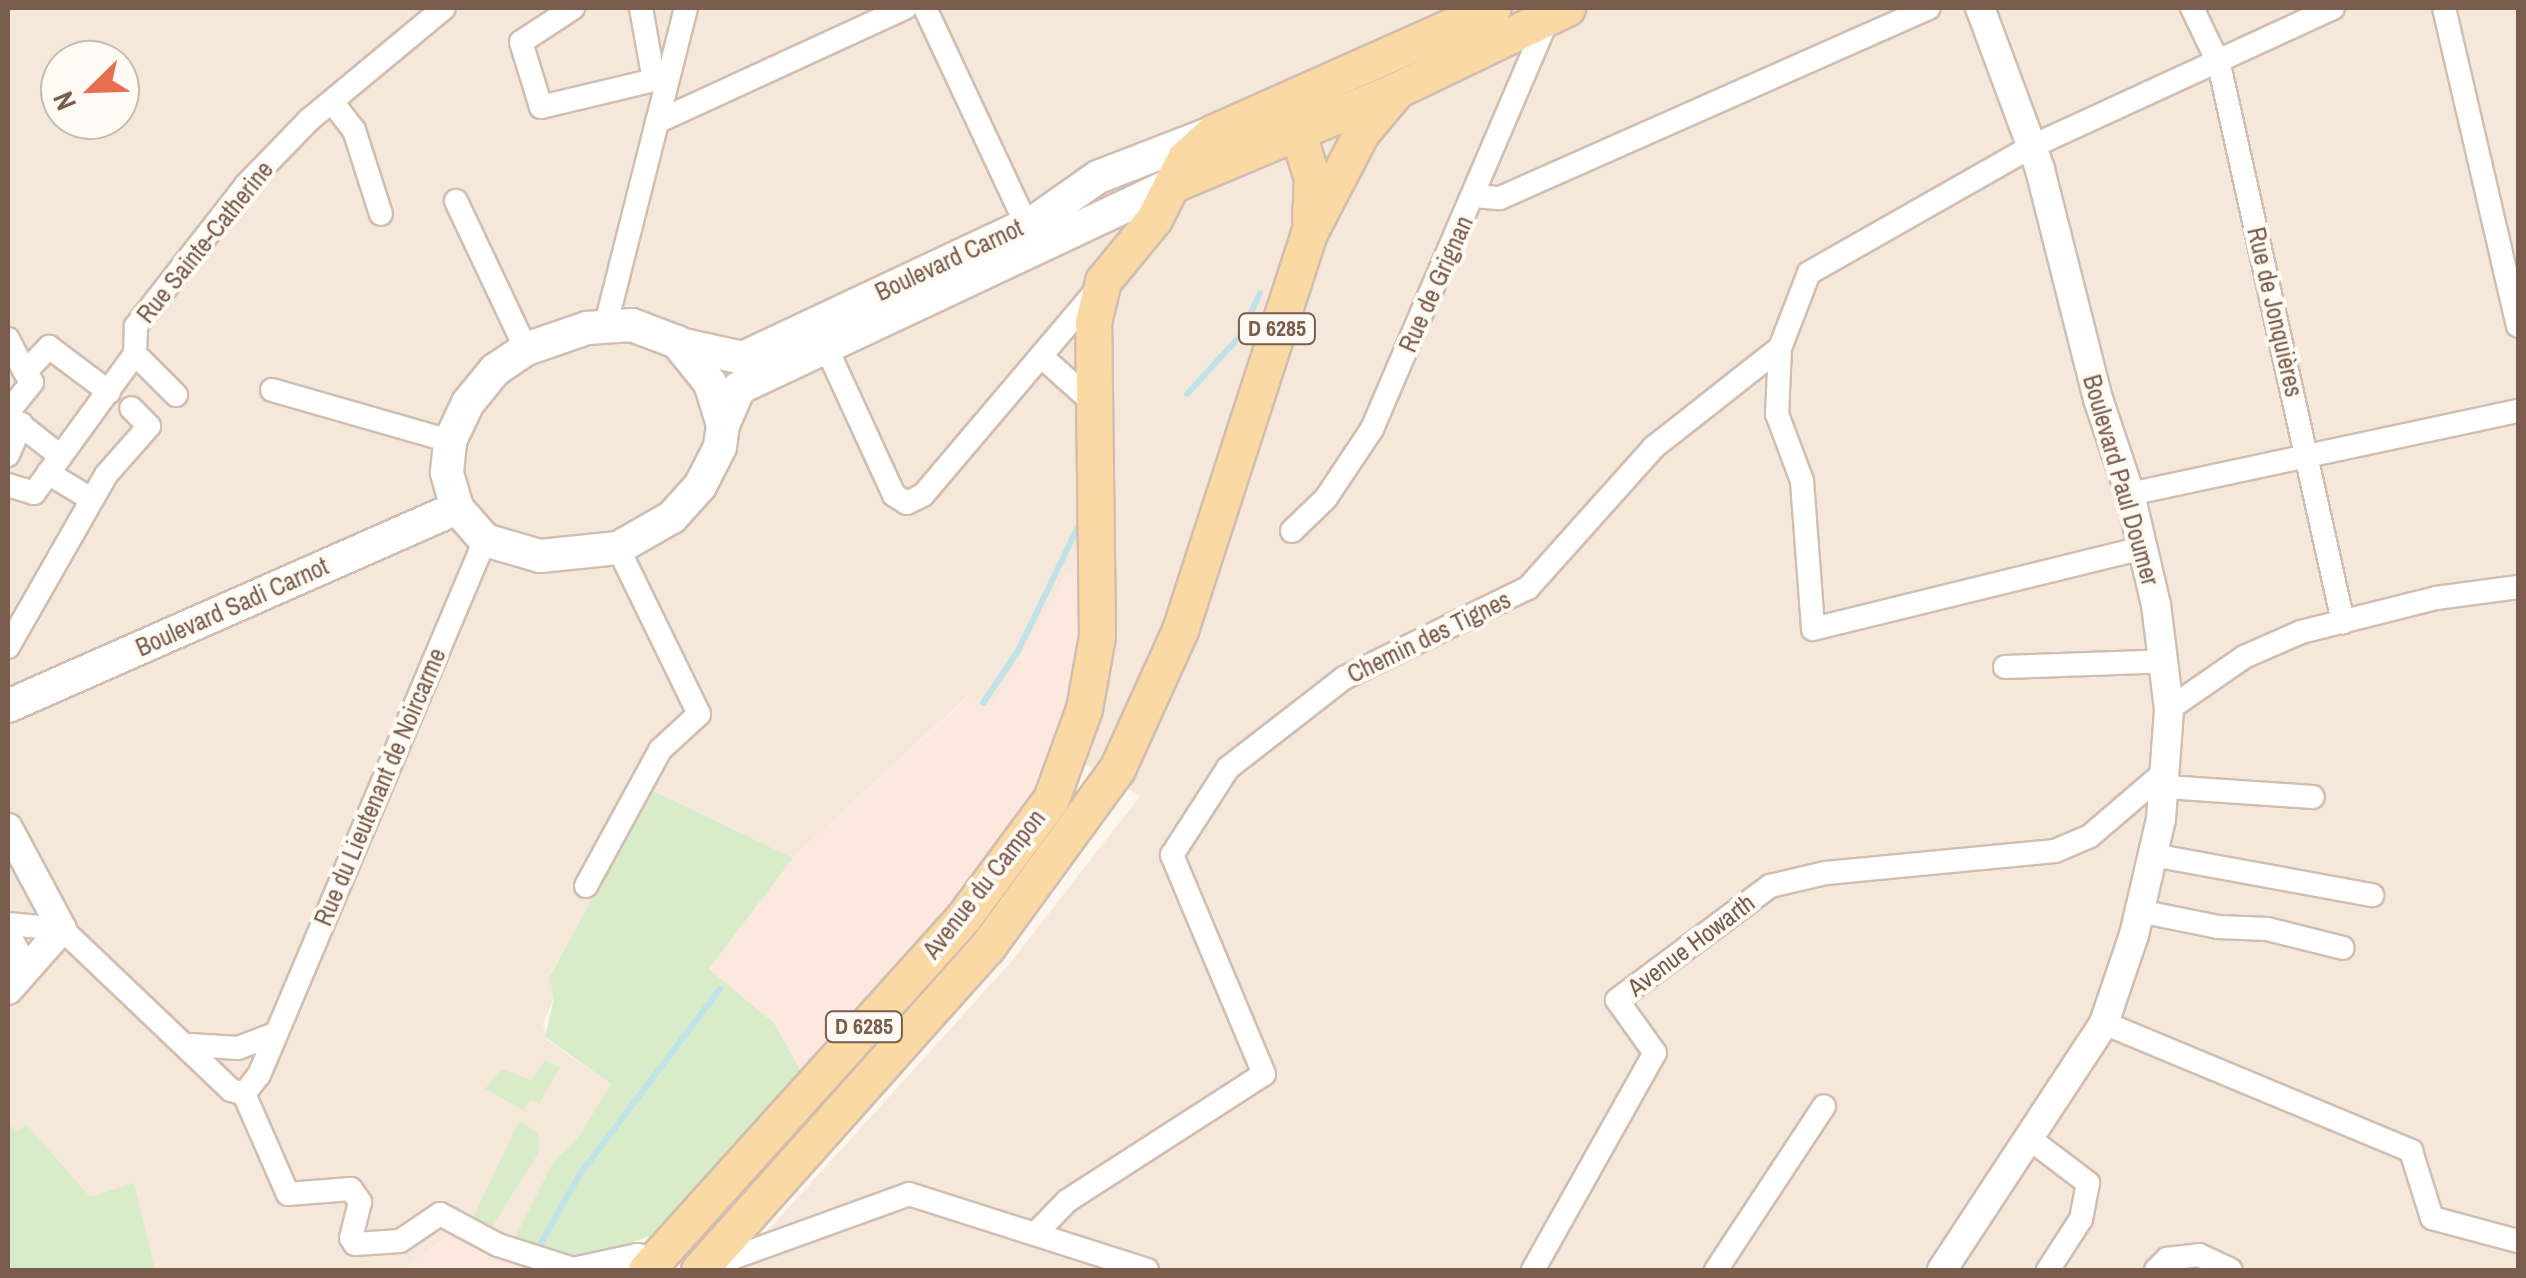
<!DOCTYPE html>
<meta charset="utf-8">
<style>
body{margin:0}
#map{position:relative;width:2526px;height:1278px;overflow:hidden;background:#fdf6ec;font-family:"Archivo Narrow",sans-serif}
div>[style]{position:absolute}
.residential>*{inset:0;background:#f5e8da}
.commercial>*{inset:0;background:#fde8e0}
.green>*{inset:0;background:#d8ecc9}
.stream>*{height:6px;margin:-3px;padding:0 3px;transform-origin:3px;border-radius:3px;background:#bfe3e8}
.roads{filter:drop-shadow(2px 0 #d1beb0) drop-shadow(-2px 0 #d1beb0) drop-shadow(0 2px #d1beb0) drop-shadow(0 -2px #d1beb0)}
.minor>*{height:22px;margin:-11px;padding:0 11px;transform-origin:11px;border-radius:11px;background:#fff}
.tertiary>*{height:28px;margin:-14px;padding:0 14px;transform-origin:14px;border-radius:14px;background:#fff}
.secondary>*{height:32px;margin:-16px;padding:0 16px;transform-origin:16px;border-radius:16px;background:#fff}
.primary>*{height:35px;margin:-17.5px;padding:0 17.5px;transform-origin:17.5px;border-radius:17.5px;background:#fbd9a5}
span{translate:-50% -50%;white-space:nowrap;text-align:center;line-height:1.15;-webkit-text-stroke:8px #fffaf3;paint-order:stroke}
.shield-label span{padding:2px 8px;background:#fffaf3;border:2px solid;border-radius:8px;-webkit-text-stroke-width:0}
.shield-label{font-size:22px;color:#7a5c4d;font-weight:700}
.street-label{font-size:25px;color:#7a5c4d}
.frame{position:absolute;inset:0;border:10px solid #7a5c4d;pointer-events:none}
.north{position:absolute;left:40px;top:40px;width:100px;height:100px;box-sizing:border-box;background:#fffaf3;border:2px solid #cabbb1;border-radius:50%;rotate:247deg;font-size:28px;font-weight:700;line-height:40px;text-align:center;color:#7a5c4d}
.north::after{content:'';display:block;margin:auto;width:35px;height:45px;background:#e76f51;clip-path:polygon(50% 0,100% 100%,50% 72%,0 100%)}
</style>
<div id="map">
<div class="residential">
<div style="clip-path:polygon(evenodd,8px 8px,2518px 8px,2518px 1270px,732px 1270px,1011px 962px,1140px 796px,1053px 745px,1076px 651px,1080px 576px,991px 706px,968px 696px,793px 858px,653px 790px,549px 976px,554px 998px,543px 1024px,547px 1040px,611px 1084px,577px 1139px,553px 1162px,512px 1243px,455px 1231px,402px 1270px,8px 1270px,8px 8px,60px 60px,120px 60px,120px 120px,60px 120px,60px 60px)"></div>
</div>
<div class="commercial">
<div style="clip-path:polygon(1066px 573px,1080px 575px,1076px 651px,1053px 745px,1033px 794px,946px 912px,801px 1071px,774px 1023px,709px 969px,793px 858px,969px 696px,991px 706px)"></div>
<div style="clip-path:polygon(455px 1231px,559px 1270px,402px 1270px)"></div>
</div>
<div class="green">
<div style="clip-path:polygon(652px 790px,793px 858px,709px 969px,774px 1023px,801px 1071px,650px 1236px,577px 1261px,512px 1243px,553px 1162px,577px 1139px,611px 1084px,545px 1037px,554px 998px,549px 977px)"></div>
<div style="clip-path:polygon(545px 1060px,560px 1067px,539px 1104px,530px 1100px,524px 1110px,485px 1089px,501px 1069px,532px 1080px)"></div>
<div style="clip-path:polygon(519px 1121px,538px 1133px,539px 1152px,490px 1230px,471px 1222px)"></div>
<div style="clip-path:polygon(8px 1124px,18px 1132px,26px 1124px,90px 1197px,134px 1183px,155px 1270px,8px 1270px)"></div>
</div>
<div class="stream">
<div style="left:1187px;top:394px;width:80px;rotate:-47.5deg"></div>
<div style="left:1241px;top:335px;width:46px;rotate:-65.7deg"></div>
<div style="left:983px;top:703px;width:63px;rotate:-56.1deg"></div>
<div style="left:1018px;top:651px;width:138px;rotate:-64.2deg"></div>
<div style="left:541px;top:1243px;width:79px;rotate:-60.5deg"></div>
<div style="left:580px;top:1174px;width:232px;rotate:-52.9deg"></div>
</div>
<div class="roads">
<div class="minor">
<div style="left:573px;top:8px;width:62px;rotate:146.8deg"></div>
<div style="left:521px;top:42px;width:68px;rotate:72.9deg"></div>
<div style="left:541px;top:107px;width:116px;rotate:-13.4deg"></div>
<div style="left:641px;top:8px;width:73px;rotate:79.8deg"></div>
<div style="left:925px;top:8px;width:238px;rotate:64.9deg"></div>
<div style="left:2192px;top:8px;width:62px;rotate:64.3deg"></div>
<div style="left:2219px;top:64px;width:572px;rotate:77.47deg"></div>
<div style="left:2444px;top:8px;width:326px;rotate:76.9deg"></div>
<div style="left:332px;top:102px;width:36px;rotate:52deg"></div>
<div style="left:354px;top:130px;width:88px;rotate:72.2deg"></div>
<div style="left:657px;top:122px;width:273px;rotate:-24.7deg"></div>
<div style="left:1475px;top:196px;width:25px;rotate:5deg"></div>
<div style="left:1500px;top:198px;width:469px;rotate:-23.9deg"></div>
<div style="left:456px;top:201px;width:164px;rotate:64.7deg"></div>
<div style="left:606px;top:324px;width:326px;rotate:-75.8deg"></div>
<div style="left:8px;top:339px;width:37px;rotate:63deg"></div>
<div style="left:25px;top:372px;width:35px;rotate:-46deg"></div>
<div style="left:49px;top:347px;width:75px;rotate:36.9deg"></div>
<div style="left:826px;top:347px;width:163px;rotate:65.3deg"></div>
<div style="left:894px;top:495px;width:15px;rotate:32deg"></div>
<div style="left:907px;top:503px;width:18px;rotate:-27deg"></div>
<div style="left:923px;top:495px;width:266px;rotate:-49.7deg"></div>
<div style="left:1780px;top:348px;width:66px;rotate:92.6deg"></div>
<div style="left:1777px;top:414px;width:72px;rotate:69.5deg"></div>
<div style="left:1802px;top:481px;width:148px;rotate:85.7deg"></div>
<div style="left:1813px;top:629px;width:341px;rotate:-13.8deg"></div>
<div style="left:135px;top:354px;width:58px;rotate:45deg"></div>
<div style="left:1041px;top:356px;width:66px;rotate:41.9deg"></div>
<div style="left:272px;top:390px;width:185px;rotate:16deg"></div>
<div style="left:8px;top:412px;width:38px;rotate:-51deg"></div>
<div style="left:32px;top:382px;width:12px;rotate:-125deg"></div>
<div style="left:8px;top:415px;width:65px;rotate:38.1deg"></div>
<div style="left:8px;top:455px;width:34px;rotate:-67deg"></div>
<div style="left:48px;top:473px;width:50px;rotate:31.2deg"></div>
<div style="left:8px;top:485px;width:27px;rotate:17deg"></div>
<div style="left:34px;top:493px;width:172px;rotate:-54deg"></div>
<div style="left:135px;top:354px;width:28px;rotate:-88deg"></div>
<div style="left:136px;top:326px;width:179px;rotate:-52deg"></div>
<div style="left:246px;top:185px;width:91px;rotate:-45.9deg"></div>
<div style="left:309px;top:120px;width:175px;rotate:-39.7deg"></div>
<div style="left:2130px;top:494px;width:397px;rotate:-12.1deg"></div>
<div style="left:1292px;top:531px;width:47px;rotate:-44.1deg"></div>
<div style="left:1326px;top:498px;width:83px;rotate:-56.3deg"></div>
<div style="left:1372px;top:429px;width:447px;rotate:-66.8deg"></div>
<div style="left:8px;top:647px;width:198px;rotate:-60.3deg"></div>
<div style="left:106px;top:475px;width:65px;rotate:-48.7deg"></div>
<div style="left:149px;top:426px;width:25px;rotate:-135deg"></div>
<div style="left:2005px;top:667px;width:160px;rotate:-2.1deg"></div>
<div style="left:2169px;top:709px;width:91px;rotate:-34.7deg"></div>
<div style="left:2244px;top:657px;width:62px;rotate:-23.7deg"></div>
<div style="left:2301px;top:632px;width:139px;rotate:-14.1deg"></div>
<div style="left:2436px;top:598px;width:83px;rotate:-7.6deg"></div>
<div style="left:2166px;top:787px;width:147px;rotate:3.9deg"></div>
<div style="left:2153px;top:855px;width:223px;rotate:10.4deg"></div>
<div style="left:586px;top:886px;width:155px;rotate:-61.4deg"></div>
<div style="left:660px;top:750px;width:53px;rotate:-42.7deg"></div>
<div style="left:699px;top:714px;width:185px;rotate:-116deg"></div>
<div style="left:2139px;top:911px;width:81px;rotate:11.4deg"></div>
<div style="left:2218px;top:927px;width:49px;rotate:2.3deg"></div>
<div style="left:2267px;top:929px;width:78px;rotate:14deg"></div>
<div style="left:8px;top:924px;width:54px;rotate:5.3deg"></div>
<div style="left:62px;top:929px;width:233px;rotate:43.6deg"></div>
<div style="left:231px;top:1090px;width:14px;rotate:17deg"></div>
<div style="left:244px;top:1094px;width:109px;rotate:66.3deg"></div>
<div style="left:288px;top:1194px;width:63px;rotate:-4.5deg"></div>
<div style="left:351px;top:1189px;width:16px;rotate:55deg"></div>
<div style="left:360px;top:1202px;width:37px;rotate:104deg"></div>
<div style="left:351px;top:1238px;width:7px;rotate:56deg"></div>
<div style="left:355px;top:1244px;width:45px;rotate:-3.8deg"></div>
<div style="left:400px;top:1241px;width:48px;rotate:-34deg"></div>
<div style="left:440px;top:1214px;width:66px;rotate:28.1deg"></div>
<div style="left:498px;top:1245px;width:79px;rotate:17.7deg"></div>
<div style="left:573px;top:1269px;width:66px;rotate:-12.3deg"></div>
<div style="left:637px;top:1255px;width:19px;rotate:12deg"></div>
<div style="left:8px;top:933px;width:23px;rotate:61deg"></div>
<div style="left:19px;top:953px;width:23px;rotate:88deg"></div>
<div style="left:2104px;top:1023px;width:333px;rotate:22.6deg"></div>
<div style="left:2411px;top:1151px;width:70px;rotate:72.6deg"></div>
<div style="left:2432px;top:1218px;width:89px;rotate:15deg"></div>
<div style="left:190px;top:1045px;width:48px;rotate:3.6deg"></div>
<div style="left:238px;top:1048px;width:40px;rotate:-21deg"></div>
<div style="left:244px;top:1094px;width:24px;rotate:-52deg"></div>
<div style="left:259px;top:1075px;width:581px;rotate:-67.1deg"></div>
<div style="left:2030px;top:1139px;width:73px;rotate:37.2deg"></div>
<div style="left:2088px;top:1183px;width:37px;rotate:101deg"></div>
<div style="left:2081px;top:1219px;width:61px;rotate:122.9deg"></div>
<div style="left:1038px;top:1231px;width:42px;rotate:-46deg"></div>
<div style="left:1067px;top:1201px;width:234px;rotate:-32.8deg"></div>
<div style="left:1264px;top:1074px;width:238px;rotate:-112.8deg"></div>
<div style="left:1172px;top:855px;width:103px;rotate:-57.2deg"></div>
<div style="left:1228px;top:768px;width:147px;rotate:-37.8deg"></div>
<div style="left:1344px;top:678px;width:205px;rotate:-26.1deg"></div>
<div style="left:1528px;top:588px;width:189px;rotate:-48.2deg"></div>
<div style="left:1654px;top:447px;width:160px;rotate:-38.2deg"></div>
<div style="left:1780px;top:348px;width:80px;rotate:-68.9deg"></div>
<div style="left:1809px;top:273px;width:257px;rotate:-29.6deg"></div>
<div style="left:2033px;top:146px;width:330px;rotate:-24.7deg"></div>
<div style="left:705px;top:1268px;width:217px;rotate:-19.9deg"></div>
<div style="left:909px;top:1194px;width:250px;rotate:17.7deg"></div>
<div style="left:1533px;top:1270px;width:249px;rotate:-60.7deg"></div>
<div style="left:1655px;top:1053px;width:65px;rotate:-125.6deg"></div>
<div style="left:1617px;top:1000px;width:191px;rotate:-36.7deg"></div>
<div style="left:1770px;top:886px;width:57px;rotate:-13.1deg"></div>
<div style="left:1826px;top:873px;width:230px;rotate:-5.5deg"></div>
<div style="left:2055px;top:851px;width:38px;rotate:-23deg"></div>
<div style="left:2090px;top:836px;width:101px;rotate:-40.6deg"></div>
<div style="left:1716px;top:1270px;width:196px;rotate:-56.6deg"></div>
<div style="left:2156px;top:1270px;width:16px;rotate:-45deg"></div>
<div style="left:2167px;top:1259px;width:32px;rotate:-7deg"></div>
<div style="left:2199px;top:1255px;width:35px;rotate:25deg"></div>
</div>
<div class="tertiary">
<div style="left:8px;top:828px;width:115px;rotate:61.9deg"></div>
<div style="left:62px;top:929px;width:81px;rotate:131.5deg"></div>
<div style="left:1942px;top:1270px;width:295px;rotate:-56.7deg"></div>
<div style="left:2104px;top:1023px;width:93px;rotate:-71.2deg"></div>
<div style="left:2134px;top:935px;width:119px;rotate:-76.9deg"></div>
<div style="left:2161px;top:819px;width:110px;rotate:-85.8deg"></div>
<div style="left:2169px;top:709px;width:105px;rotate:-97.1deg"></div>
<div style="left:2156px;top:605px;width:114px;rotate:-103.2deg"></div>
<div style="left:2130px;top:494px;width:100px;rotate:-108.6deg"></div>
<div style="left:2098px;top:399px;width:237px;rotate:-104.2deg"></div>
<div style="left:2040px;top:169px;width:172px;rotate:-110.4deg"></div>
</div>
<div class="secondary">
<div style="left:632px;top:325px;width:48px;rotate:20.7deg"></div>
<div style="left:677px;top:342px;width:53px;rotate:51.2deg"></div>
<div style="left:710px;top:383px;width:44px;rotate:72.8deg"></div>
<div style="left:723px;top:425px;width:22px;rotate:98deg"></div>
<div style="left:720px;top:447px;width:44px;rotate:117.1deg"></div>
<div style="left:700px;top:486px;width:42px;rotate:132.1deg"></div>
<div style="left:672px;top:517px;width:62px;rotate:150.1deg"></div>
<div style="left:618px;top:548px;width:78px;rotate:174.1deg"></div>
<div style="left:540px;top:556px;width:57px;rotate:-163.8deg"></div>
<div style="left:485px;top:540px;width:43px;rotate:-131.2deg"></div>
<div style="left:457px;top:508px;width:37px;rotate:-106deg"></div>
<div style="left:447px;top:472px;width:31px;rotate:-84deg"></div>
<div style="left:450px;top:441px;width:42px;rotate:-64.7deg"></div>
<div style="left:468px;top:403px;width:43px;rotate:-50.7deg"></div>
<div style="left:495px;top:370px;width:37px;rotate:-34deg"></div>
<div style="left:526px;top:349px;width:65px;rotate:-19deg"></div>
<div style="left:587px;top:328px;width:45px;rotate:-3.8deg"></div>
<div style="left:680px;top:344px;width:65px;rotate:12.5deg"></div>
<div style="left:743px;top:358px;width:326px;rotate:-25.2deg"></div>
<div style="left:1038px;top:219px;width:73px;rotate:-35deg"></div>
<div style="left:1098px;top:177px;width:124px;rotate:-21.2deg"></div>
<div style="left:723px;top:425px;width:40px;rotate:-66.6deg"></div>
<div style="left:739px;top:388px;width:477px;rotate:-25.2deg"></div>
<div style="left:8px;top:706px;width:491px;rotate:-23.8deg"></div>
</div>
<div class="primary">
<div style="left:1292px;top:115px;width:66px;rotate:72.4deg"></div>
<div style="left:1312px;top:178px;width:41px;rotate:92.8deg"></div>
<div style="left:1171px;top:185px;width:245px;rotate:-22.8deg"></div>
<div style="left:1397px;top:90px;width:189px;rotate:-25.8deg"></div>
<div style="left:646px;top:1270px;width:474px;rotate:-48deg"></div>
<div style="left:963px;top:918px;width:148px;rotate:-53.5deg"></div>
<div style="left:1051px;top:799px;width:96px;rotate:-69.9deg"></div>
<div style="left:1084px;top:709px;width:74px;rotate:-79.9deg"></div>
<div style="left:1097px;top:636px;width:314px;rotate:-90.7deg"></div>
<div style="left:1093px;top:322px;width:42px;rotate:-76.3deg"></div>
<div style="left:1103px;top:281px;width:80px;rotate:-50.6deg"></div>
<div style="left:1154px;top:219px;width:68px;rotate:-63.1deg"></div>
<div style="left:1185px;top:158px;width:39px;rotate:-42deg"></div>
<div style="left:1214px;top:132px;width:305px;rotate:-24deg"></div>
<div style="left:699px;top:1270px;width:433px;rotate:-48.3deg"></div>
<div style="left:987px;top:947px;width:220px;rotate:-53.9deg"></div>
<div style="left:1117px;top:769px;width:153px;rotate:-65.6deg"></div>
<div style="left:1180px;top:630px;width:415px;rotate:-72deg"></div>
<div style="left:1308px;top:235px;width:115px;rotate:-62.5deg"></div>
<div style="left:1361px;top:133px;width:56px;rotate:-50.1deg"></div>
</div>
</div>
<div class="shield-label">
<span style="left:1277px;top:329px">D 6285</span>
<span style="left:864px;top:1027px">D 6285</span>
</div>
<div class="street-label">
<span style="left:205px;top:242px;rotate:-51deg">Rue Sainte-Catherine</span>
<span style="left:949px;top:260px;rotate:-25deg">Boulevard Carnot</span>
<span style="left:1436px;top:284px;rotate:-66deg">Rue de Grignan</span>
<span style="left:2275px;top:312px;rotate:77deg">Rue de Jonquières</span>
<span style="left:2121px;top:480px;rotate:74deg">Boulevard Paul Doumer</span>
<span style="left:232px;top:607px;rotate:-24deg">Boulevard Sadi Carnot</span>
<span style="left:1429px;top:637px;rotate:-26deg">Chemin des Tignes</span>
<span style="left:380px;top:787px;rotate:-67deg">Rue du Lieutenant de Noircarme</span>
<span style="left:984px;top:884px;rotate:-52deg">Avenue du Campon</span>
<span style="left:1691px;top:945px;rotate:-37deg">Avenue Howarth</span>
</div>
<div class="frame"></div>
<div class="north">N</div>
</div>
